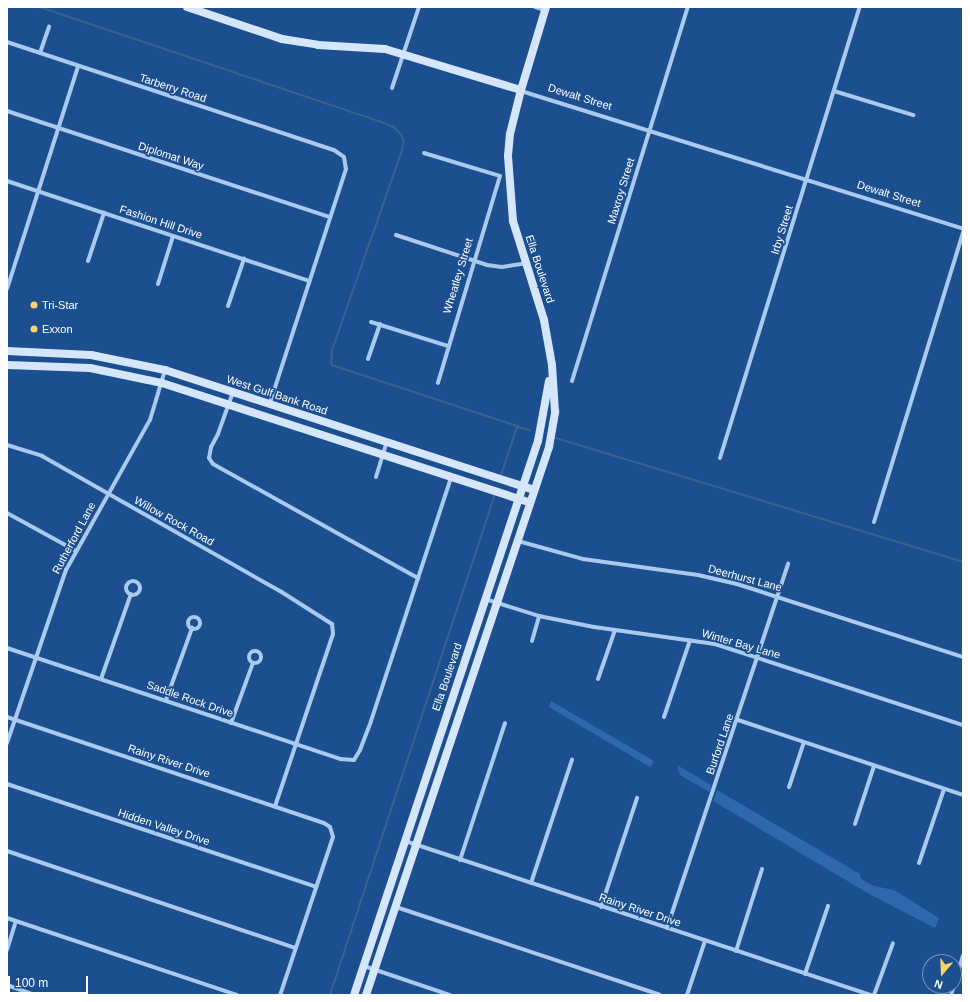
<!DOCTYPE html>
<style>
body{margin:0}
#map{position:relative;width:970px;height:1002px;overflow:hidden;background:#1b4f8f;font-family:Helvetica,sans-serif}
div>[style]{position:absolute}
.green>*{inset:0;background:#2e69ad}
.stream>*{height:1.5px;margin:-0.75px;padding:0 0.75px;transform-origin:0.75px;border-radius:0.75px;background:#3c6290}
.street>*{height:4px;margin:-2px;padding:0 2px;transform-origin:2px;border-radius:2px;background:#a9c9ee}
.street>.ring{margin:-2px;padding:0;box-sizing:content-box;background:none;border:4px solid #a9c9ee;border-radius:50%}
.secondary>*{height:8px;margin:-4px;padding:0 4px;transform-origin:4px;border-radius:4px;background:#d6e6fa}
.dots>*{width:11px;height:11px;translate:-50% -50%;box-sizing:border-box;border:2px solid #1b4f8f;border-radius:50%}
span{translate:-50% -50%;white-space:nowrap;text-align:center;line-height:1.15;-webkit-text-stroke:3.5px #1b4f8f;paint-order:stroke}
.street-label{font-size:11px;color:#fff}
.poi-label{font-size:11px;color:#fff}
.left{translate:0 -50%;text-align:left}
.frame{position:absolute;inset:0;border:8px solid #fff;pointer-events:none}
.north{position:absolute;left:922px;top:954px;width:40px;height:40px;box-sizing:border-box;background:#1b4f8f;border:1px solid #7695bc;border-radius:50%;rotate:199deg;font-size:11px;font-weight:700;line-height:16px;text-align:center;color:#fff}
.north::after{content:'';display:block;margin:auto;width:14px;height:18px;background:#ffd166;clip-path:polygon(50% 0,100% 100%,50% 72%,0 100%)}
.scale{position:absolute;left:8px;top:976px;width:80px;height:18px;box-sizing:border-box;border:2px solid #fff;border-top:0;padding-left:5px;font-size:12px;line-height:14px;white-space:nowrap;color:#fff;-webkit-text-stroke:3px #1b4f8f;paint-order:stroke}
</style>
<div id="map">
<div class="green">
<div style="clip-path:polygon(551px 701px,654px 761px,650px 767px,549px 707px)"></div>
<div style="clip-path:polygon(677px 765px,711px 785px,709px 792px,680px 775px)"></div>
<div style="clip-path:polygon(717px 790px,860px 874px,861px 879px,874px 886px,894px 890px,939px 918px,935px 928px,871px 895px,713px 801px)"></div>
</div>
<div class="stream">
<div style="left:40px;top:7px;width:358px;rotate:18.6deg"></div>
<div style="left:379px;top:121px;width:16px;rotate:22deg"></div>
<div style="left:394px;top:127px;width:10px;rotate:45deg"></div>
<div style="left:401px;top:134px;width:8px;rotate:67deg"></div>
<div style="left:404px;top:141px;width:11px;rotate:100deg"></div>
<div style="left:402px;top:152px;width:212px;rotate:109.3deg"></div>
<div style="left:332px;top:352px;width:13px;rotate:90deg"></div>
<div style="left:332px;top:365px;width:196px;rotate:18.2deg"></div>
<div style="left:518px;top:426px;width:54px;rotate:108.4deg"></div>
<div style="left:518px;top:427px;width:12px;rotate:14deg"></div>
<div style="left:556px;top:438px;width:425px;rotate:16.9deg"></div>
<div style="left:330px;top:995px;width:527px;rotate:-71.77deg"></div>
</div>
<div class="street">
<div style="left:535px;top:7px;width:10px;rotate:17deg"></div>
<div style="left:7px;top:42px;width:344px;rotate:18.3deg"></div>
<div style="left:334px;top:150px;width:12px;rotate:35deg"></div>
<div style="left:344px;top:157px;width:12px;rotate:81deg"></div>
<div style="left:346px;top:169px;width:246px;rotate:108deg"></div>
<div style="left:40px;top:53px;width:28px;rotate:-71deg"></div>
<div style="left:392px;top:88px;width:85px;rotate:-71.6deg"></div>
<div style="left:521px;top:91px;width:463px;rotate:17.3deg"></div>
<div style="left:834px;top:91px;width:83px;rotate:16.9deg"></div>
<div style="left:7px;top:111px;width:340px;rotate:18.2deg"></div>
<div style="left:424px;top:153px;width:79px;rotate:16.8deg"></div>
<div style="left:500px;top:176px;width:216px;rotate:106.7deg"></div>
<div style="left:7px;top:181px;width:318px;rotate:18.3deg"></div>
<div style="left:396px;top:235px;width:96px;rotate:18.2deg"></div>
<div style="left:487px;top:265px;width:15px;rotate:8deg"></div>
<div style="left:502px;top:267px;width:24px;rotate:-9deg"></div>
<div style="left:88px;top:261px;width:51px;rotate:-71.6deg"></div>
<div style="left:158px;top:284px;width:50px;rotate:-72.6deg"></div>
<div style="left:7px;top:289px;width:234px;rotate:-72.3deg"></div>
<div style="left:228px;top:306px;width:50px;rotate:-71.2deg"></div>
<div style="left:371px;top:322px;width:81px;rotate:17.3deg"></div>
<div style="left:368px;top:359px;width:37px;rotate:-71deg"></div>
<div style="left:572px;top:381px;width:392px;rotate:-72.8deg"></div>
<div style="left:233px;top:392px;width:45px;rotate:109.7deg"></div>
<div style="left:218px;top:434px;width:15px;rotate:118deg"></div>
<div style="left:211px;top:447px;width:11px;rotate:100deg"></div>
<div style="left:209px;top:458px;width:7px;rotate:56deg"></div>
<div style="left:213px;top:464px;width:235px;rotate:29.1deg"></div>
<div style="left:7px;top:445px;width:37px;rotate:17deg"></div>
<div style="left:42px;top:456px;width:274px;rotate:29.6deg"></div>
<div style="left:280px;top:591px;width:62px;rotate:32.4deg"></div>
<div style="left:332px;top:624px;width:10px;rotate:84deg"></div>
<div style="left:333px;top:634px;width:182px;rotate:108.6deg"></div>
<div style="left:720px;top:458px;width:472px;rotate:-72.8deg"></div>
<div style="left:376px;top:477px;width:37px;rotate:-73deg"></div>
<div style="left:7px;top:513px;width:79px;rotate:28.8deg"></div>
<div style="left:874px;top:522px;width:303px;rotate:-72.9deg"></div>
<div style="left:518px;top:541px;width:67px;rotate:15.5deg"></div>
<div style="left:583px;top:559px;width:116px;rotate:7.9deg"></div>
<div style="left:698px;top:575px;width:40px;rotate:13deg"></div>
<div style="left:737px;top:584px;width:237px;rotate:17.9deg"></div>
<div class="ring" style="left:126px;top:581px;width:10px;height:10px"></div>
<div style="left:485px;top:599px;width:57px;rotate:17.5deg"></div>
<div style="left:539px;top:616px;width:56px;rotate:11.3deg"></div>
<div style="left:594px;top:627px;width:122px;rotate:8deg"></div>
<div style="left:715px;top:644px;width:261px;rotate:18.1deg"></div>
<div class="ring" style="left:188px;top:617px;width:8px;height:8px"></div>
<div style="left:532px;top:641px;width:26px;rotate:-74deg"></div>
<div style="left:7px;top:648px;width:351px;rotate:18.4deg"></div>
<div style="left:340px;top:759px;width:14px;rotate:4deg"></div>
<div style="left:354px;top:760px;width:12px;rotate:-59deg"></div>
<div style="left:360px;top:750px;width:31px;rotate:-69deg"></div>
<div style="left:371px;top:721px;width:257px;rotate:-71.8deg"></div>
<div class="ring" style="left:249px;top:651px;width:8px;height:8px"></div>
<div style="left:101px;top:679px;width:90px;rotate:-70.6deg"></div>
<div style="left:598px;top:679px;width:52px;rotate:-70.9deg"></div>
<div style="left:166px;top:700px;width:77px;rotate:-70.1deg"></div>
<div style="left:7px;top:717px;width:334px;rotate:18.5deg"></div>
<div style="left:324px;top:823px;width:7px;rotate:34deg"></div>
<div style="left:330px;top:827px;width:10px;rotate:73deg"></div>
<div style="left:333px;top:837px;width:167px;rotate:108.5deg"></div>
<div style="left:664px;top:717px;width:81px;rotate:-71.3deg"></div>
<div style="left:738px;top:720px;width:237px;rotate:18.4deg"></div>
<div style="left:231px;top:723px;width:64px;rotate:-69.9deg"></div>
<div style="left:7px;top:743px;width:183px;rotate:-71.2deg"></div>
<div style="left:66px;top:570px;width:172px;rotate:-60.8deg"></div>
<div style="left:150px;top:420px;width:52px;rotate:-73.3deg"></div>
<div style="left:7px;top:784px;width:326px;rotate:18.4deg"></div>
<div style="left:789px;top:787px;width:47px;rotate:-71.6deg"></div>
<div style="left:855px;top:824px;width:61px;rotate:-71.9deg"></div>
<div style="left:405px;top:841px;width:491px;rotate:18.3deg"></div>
<div style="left:7px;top:851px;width:304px;rotate:18.6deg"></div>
<div style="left:460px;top:860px;width:144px;rotate:-71.8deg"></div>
<div style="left:919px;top:863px;width:78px;rotate:-71.3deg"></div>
<div style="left:531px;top:883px;width:130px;rotate:-71.6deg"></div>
<div style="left:396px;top:907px;width:278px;rotate:18.4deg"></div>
<div style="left:601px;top:907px;width:115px;rotate:-71.7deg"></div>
<div style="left:7px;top:918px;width:243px;rotate:18.5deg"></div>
<div style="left:667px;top:928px;width:384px;rotate:-71.6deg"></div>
<div style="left:7px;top:950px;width:30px;rotate:-73deg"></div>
<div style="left:736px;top:951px;width:86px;rotate:-72.4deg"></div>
<div style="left:364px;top:966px;width:91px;rotate:18.6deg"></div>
<div style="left:805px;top:974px;width:72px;rotate:-71.3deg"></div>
<div style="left:7px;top:985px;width:29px;rotate:20deg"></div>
<div style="left:954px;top:985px;width:30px;rotate:-73deg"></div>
<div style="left:687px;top:995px;width:57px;rotate:-71.6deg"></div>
<div style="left:874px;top:995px;width:55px;rotate:-69.9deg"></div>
<div style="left:951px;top:995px;width:9px;rotate:-72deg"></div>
</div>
<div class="secondary">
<div style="left:187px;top:7px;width:100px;rotate:18.6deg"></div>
<div style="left:282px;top:39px;width:36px;rotate:9deg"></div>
<div style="left:318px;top:45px;width:67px;rotate:3.4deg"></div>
<div style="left:385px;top:49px;width:142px;rotate:16.8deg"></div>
<div style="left:7px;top:351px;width:84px;rotate:2.7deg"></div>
<div style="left:91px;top:355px;width:76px;rotate:11.5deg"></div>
<div style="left:165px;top:370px;width:388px;rotate:18deg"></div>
<div style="left:7px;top:365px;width:83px;rotate:2.1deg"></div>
<div style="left:90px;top:368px;width:74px;rotate:11.8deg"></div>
<div style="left:162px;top:383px;width:386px;rotate:18deg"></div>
<div style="left:354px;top:995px;width:584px;rotate:-71.63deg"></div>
<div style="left:538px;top:441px;width:61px;rotate:-79.6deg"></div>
<div style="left:366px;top:995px;width:578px;rotate:-71.53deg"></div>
<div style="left:549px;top:447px;width:36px;rotate:-80deg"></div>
<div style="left:555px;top:412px;width:47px;rotate:-93.7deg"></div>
<div style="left:552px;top:365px;width:46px;rotate:-100.1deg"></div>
<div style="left:544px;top:320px;width:104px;rotate:-107.4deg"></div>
<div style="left:513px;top:221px;width:65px;rotate:-94.4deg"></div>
<div style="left:508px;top:156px;width:22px;rotate:-85deg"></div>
<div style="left:510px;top:134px;width:45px;rotate:-76deg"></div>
<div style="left:521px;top:90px;width:87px;rotate:-73.2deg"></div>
</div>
<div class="dots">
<div style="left:34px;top:305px;background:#ffd166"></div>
<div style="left:34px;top:329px;background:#ffd166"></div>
</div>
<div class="street-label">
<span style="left:173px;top:88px;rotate:18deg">Tarberry Road</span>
<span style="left:580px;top:97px;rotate:17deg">Dewalt Street</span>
<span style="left:171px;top:156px;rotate:18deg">Diplomat Way</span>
<span style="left:621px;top:191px;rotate:-73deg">Maxroy Street</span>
<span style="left:889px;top:194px;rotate:17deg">Dewalt Street</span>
<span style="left:161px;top:222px;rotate:18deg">Fashion Hill Drive</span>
<span style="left:782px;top:230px;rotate:-73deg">Irby Street</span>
<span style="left:540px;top:269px;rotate:72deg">Ella Boulevard</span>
<span style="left:458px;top:276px;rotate:-73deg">Wheatley Street</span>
<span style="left:277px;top:395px;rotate:18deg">West Gulf Bank Road</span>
<span style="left:174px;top:521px;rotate:29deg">Willow Rock Road</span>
<span style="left:74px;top:538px;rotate:-62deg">Rutherford Lane</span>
<span style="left:745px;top:578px;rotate:15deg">Deerhurst Lane</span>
<span style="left:741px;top:644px;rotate:16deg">Winter Bay Lane</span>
<span style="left:447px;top:677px;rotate:-71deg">Ella Boulevard</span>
<span style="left:190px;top:699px;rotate:19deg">Saddle Rock Drive</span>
<span style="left:720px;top:744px;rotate:-71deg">Burford Lane</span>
<span style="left:169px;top:761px;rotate:18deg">Rainy River Drive</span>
<span style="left:164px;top:827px;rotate:18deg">Hidden Valley Drive</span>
<span style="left:640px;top:910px;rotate:18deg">Rainy River Drive</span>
</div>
<div class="poi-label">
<span class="left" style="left:42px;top:305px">Tri-Star</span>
<span class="left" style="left:42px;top:329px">Exxon</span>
</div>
<div class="frame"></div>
<div class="north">N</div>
<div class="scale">100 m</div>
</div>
